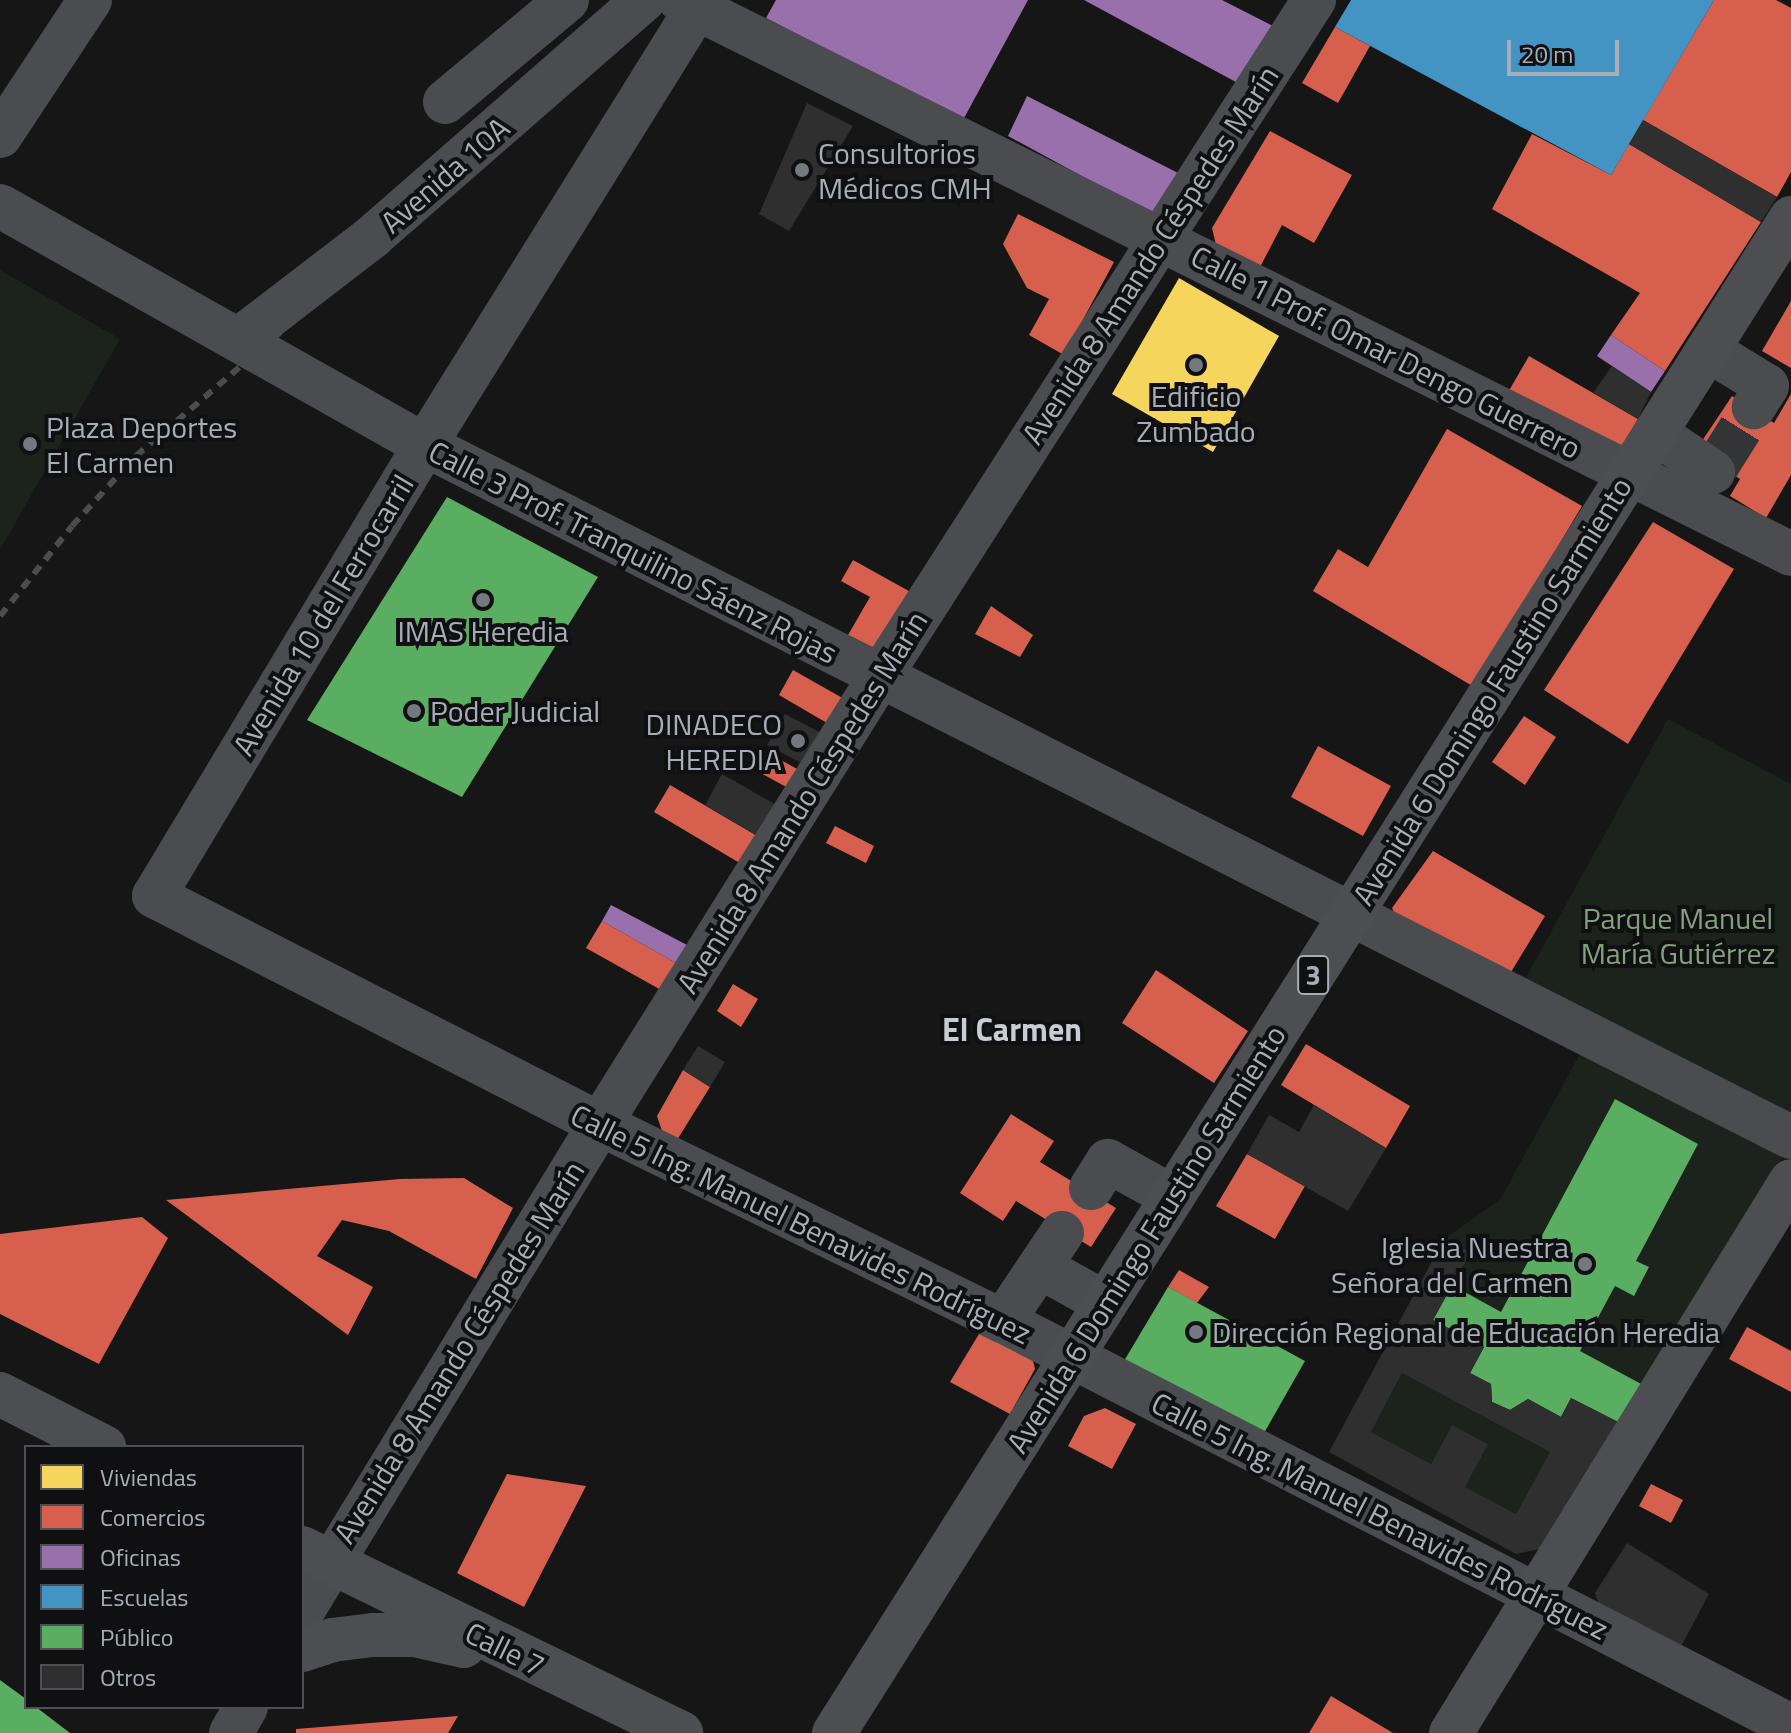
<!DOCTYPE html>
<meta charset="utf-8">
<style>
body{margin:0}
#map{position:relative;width:1791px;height:1733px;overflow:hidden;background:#161616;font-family:"Titillium Web",sans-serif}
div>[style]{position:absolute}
.green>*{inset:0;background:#1c231c}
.homes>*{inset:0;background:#f6d55c}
.shops>*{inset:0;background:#d6604d}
.offices>*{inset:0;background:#9970ab}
.schools>*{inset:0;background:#4393c3}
.public>*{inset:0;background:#5aae61}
.building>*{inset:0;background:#2f2f30}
.minor-tunnel>*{height:44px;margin-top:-22px;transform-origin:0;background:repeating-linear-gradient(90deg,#333436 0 44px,transparent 0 66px)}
.minor>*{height:44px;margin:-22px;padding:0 22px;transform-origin:22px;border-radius:22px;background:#4a4c4f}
.major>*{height:44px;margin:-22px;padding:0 22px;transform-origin:22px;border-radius:22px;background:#4c4e51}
.rail>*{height:6px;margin-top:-3px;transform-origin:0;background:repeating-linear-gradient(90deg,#4a4c4e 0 10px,transparent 0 18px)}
.dots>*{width:22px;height:22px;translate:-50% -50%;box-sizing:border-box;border:4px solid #101012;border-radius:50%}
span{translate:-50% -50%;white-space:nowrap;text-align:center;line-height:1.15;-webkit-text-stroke:8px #101012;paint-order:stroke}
.shield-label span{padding:2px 6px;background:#101012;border:2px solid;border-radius:6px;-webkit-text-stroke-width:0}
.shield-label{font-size:28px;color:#a7aeb7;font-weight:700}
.poi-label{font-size:30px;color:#a7aeb7}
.left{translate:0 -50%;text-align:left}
.right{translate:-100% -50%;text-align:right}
.street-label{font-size:30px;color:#a7aeb7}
.park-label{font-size:30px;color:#80a27e}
.neighbourhood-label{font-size:32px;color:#c8ccd3;font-weight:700}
.legend{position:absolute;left:24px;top:1445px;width:280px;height:264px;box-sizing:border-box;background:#101012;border:2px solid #4c4f54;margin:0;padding:10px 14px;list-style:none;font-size:24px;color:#a7aeb7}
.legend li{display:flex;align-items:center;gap:16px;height:40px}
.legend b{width:40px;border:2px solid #4c4f54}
.scale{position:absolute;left:1507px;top:40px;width:112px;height:36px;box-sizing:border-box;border:4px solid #a7aeb7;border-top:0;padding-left:10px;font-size:24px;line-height:28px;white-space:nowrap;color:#a7aeb7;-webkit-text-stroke:6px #101012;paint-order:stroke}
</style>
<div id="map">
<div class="green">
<div style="clip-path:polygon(0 270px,120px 339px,0 550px)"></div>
<div style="clip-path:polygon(1668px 719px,1791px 784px,1791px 1122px,1523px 983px)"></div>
<div style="clip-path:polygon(1581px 1052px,1785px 1155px,1643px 1385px,1580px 1351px,1615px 1286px,1634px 1295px,1649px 1268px,1636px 1261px,1697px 1144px,1615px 1099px,1501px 1312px,1452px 1285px,1444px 1239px,1500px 1200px)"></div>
<div style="clip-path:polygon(1402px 1373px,1550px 1452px,1516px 1514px,1465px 1487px,1487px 1443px,1452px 1425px,1431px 1464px,1371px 1432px)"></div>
</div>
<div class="homes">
<div style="clip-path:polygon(1179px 278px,1279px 336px,1213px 452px,1112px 394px)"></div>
</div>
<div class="shops">
<div style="clip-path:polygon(1714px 0,1776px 0,1791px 8px,1791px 172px,1777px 197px,1643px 120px)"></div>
<div style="clip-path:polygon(1335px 27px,1370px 46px,1338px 103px,1302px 83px)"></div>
<div style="clip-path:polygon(1270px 131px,1352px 175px,1314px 243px,1282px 225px,1258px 271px,1217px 249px,1212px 228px)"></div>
<div style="clip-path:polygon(1532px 134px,1611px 175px,1629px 144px,1761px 222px,1665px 371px,1611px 335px,1640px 293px,1492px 209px)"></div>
<div style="clip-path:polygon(1018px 214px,1114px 262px,1064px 355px,1029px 335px,1049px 299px,1027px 288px,1003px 244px)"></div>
<div style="clip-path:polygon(1791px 301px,1791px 368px,1762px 351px)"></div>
<div style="clip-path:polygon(1529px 356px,1638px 419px,1623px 445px,1597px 445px,1507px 394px)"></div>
<div style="clip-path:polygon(1791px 394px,1791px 475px,1766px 518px,1730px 496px,1740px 479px,1696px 450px,1732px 396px,1774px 423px)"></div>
<div style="clip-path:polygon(1447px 429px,1582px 506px,1474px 687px,1313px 591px,1338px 549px,1368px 567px)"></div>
<div style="clip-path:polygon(1653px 522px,1734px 569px,1628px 744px,1544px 690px)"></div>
<div style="clip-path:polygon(853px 560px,916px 595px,888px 641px,872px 647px,848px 635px,870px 597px,841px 581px)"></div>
<div style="clip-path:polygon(991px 606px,1033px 635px,1020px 657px,975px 634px)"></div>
<div style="clip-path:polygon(793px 670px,846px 700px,832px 726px,779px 695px)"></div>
<div style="clip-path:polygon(1524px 716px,1556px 737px,1525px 785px,1492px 762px)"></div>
<div style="clip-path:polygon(1318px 746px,1391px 786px,1363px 836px,1291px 797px)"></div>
<div style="clip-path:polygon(770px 754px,799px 770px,788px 788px,759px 772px)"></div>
<div style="clip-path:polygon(670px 785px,759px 837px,743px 865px,654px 812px)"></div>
<div style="clip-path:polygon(835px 826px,874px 846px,866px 863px,826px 843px)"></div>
<div style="clip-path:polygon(1433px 851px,1545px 916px,1505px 982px,1399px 925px,1392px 908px)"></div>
<div style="clip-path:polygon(602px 921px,676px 963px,661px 990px,586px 948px)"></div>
<div style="clip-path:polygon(1156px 970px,1248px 1031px,1214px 1083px,1122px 1023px)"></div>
<div style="clip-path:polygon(733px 984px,758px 999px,741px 1027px,717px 1011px)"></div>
<div style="clip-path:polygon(1306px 1044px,1410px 1106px,1386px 1148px,1281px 1085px)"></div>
<div style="clip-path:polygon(683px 1070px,710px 1087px,677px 1140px,662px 1131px,657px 1116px)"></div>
<div style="clip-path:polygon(1011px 1114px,1054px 1141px,1040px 1162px,1116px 1208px,1091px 1247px,1016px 1201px,1003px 1221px,960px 1193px)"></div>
<div style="clip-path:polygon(1247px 1154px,1305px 1186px,1275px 1239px,1216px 1206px)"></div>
<div style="clip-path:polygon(464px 1178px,513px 1208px,476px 1279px,389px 1231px,342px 1220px,317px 1256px,373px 1287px,348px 1335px,166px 1200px,400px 1179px)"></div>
<div style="clip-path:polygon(142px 1217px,168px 1238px,99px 1364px,0 1314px,0 1234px)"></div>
<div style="clip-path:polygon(1179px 1270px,1209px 1287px,1197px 1303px,1168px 1287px)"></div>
<div style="clip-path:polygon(1747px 1327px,1791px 1351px,1791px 1392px,1729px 1359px)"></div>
<div style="clip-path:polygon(982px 1329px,1031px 1353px,1035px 1369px,1010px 1414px,950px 1382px)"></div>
<div style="clip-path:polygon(1105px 1408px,1136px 1424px,1112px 1469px,1068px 1446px,1084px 1416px)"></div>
<div style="clip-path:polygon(507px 1474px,586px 1486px,524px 1607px,457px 1573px)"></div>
<div style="clip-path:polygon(1651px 1484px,1683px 1500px,1671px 1523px,1639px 1506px)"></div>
<div style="clip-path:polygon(1331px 1696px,1393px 1733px,1309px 1733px)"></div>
<div style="clip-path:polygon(458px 1716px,448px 1733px,296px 1733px,296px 1729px)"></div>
</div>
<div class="offices">
<div style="clip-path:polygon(776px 0,1028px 0,963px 120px,766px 18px)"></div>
<div style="clip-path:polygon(1084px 0,1222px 0,1283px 31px,1247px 88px)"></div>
<div style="clip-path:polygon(1027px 96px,1180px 174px,1157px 217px,1008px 136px)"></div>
<div style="clip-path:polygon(1611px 335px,1665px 371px,1651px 392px,1597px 356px)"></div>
<div style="clip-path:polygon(611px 905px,687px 945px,676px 963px,602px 921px)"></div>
</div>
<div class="schools">
<div style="clip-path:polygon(1351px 0,1714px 0,1611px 175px,1335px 27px)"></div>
</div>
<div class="public">
<div style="clip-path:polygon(447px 497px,598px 577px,462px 797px,307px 720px)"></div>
<div style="clip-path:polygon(1615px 1099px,1698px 1144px,1636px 1261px,1649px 1267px,1634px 1296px,1615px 1286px,1580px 1351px,1643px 1385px,1620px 1423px,1571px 1398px,1561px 1417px,1528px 1399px,1510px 1410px,1492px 1402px,1491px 1384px,1470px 1373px,1484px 1347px,1433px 1320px,1452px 1285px,1501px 1312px)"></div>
<div style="clip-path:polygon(1168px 1287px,1305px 1361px,1264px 1433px,1124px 1361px)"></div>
<div style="clip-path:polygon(0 1680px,26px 1699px,26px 1707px,36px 1707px,70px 1733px,0 1733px)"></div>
</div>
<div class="building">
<div style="clip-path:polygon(807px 103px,853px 126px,789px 231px,759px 214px)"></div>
<div style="clip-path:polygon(1643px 120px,1777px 197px,1761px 222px,1629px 144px)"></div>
<div style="clip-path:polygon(1612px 366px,1651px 392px,1638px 419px,1593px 393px)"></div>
<div style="clip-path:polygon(785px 714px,829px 737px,813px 769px,767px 745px)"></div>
<div style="clip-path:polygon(722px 774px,778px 806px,759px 837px,705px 805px)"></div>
<div style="clip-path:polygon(698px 1046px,725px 1062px,710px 1087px,683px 1070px)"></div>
<div style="clip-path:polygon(1314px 1105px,1386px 1148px,1348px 1211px,1247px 1154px,1269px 1115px,1299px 1132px)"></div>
<div style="clip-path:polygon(evenodd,1444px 1239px,1471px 1252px,1433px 1320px,1484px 1347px,1470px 1373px,1491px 1384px,1492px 1402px,1510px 1410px,1528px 1399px,1561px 1417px,1571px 1398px,1620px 1423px,1550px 1547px,1516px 1554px,1329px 1452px,1444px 1239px,1402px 1373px,1550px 1452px,1516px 1514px,1465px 1487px,1488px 1444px,1452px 1425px,1431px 1464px,1371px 1432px,1402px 1373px)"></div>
<div style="clip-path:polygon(1627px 1543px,1709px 1594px,1677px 1654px,1602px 1613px,1595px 1593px)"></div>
</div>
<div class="minor-tunnel">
<div style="left:1717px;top:466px;width:70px;rotate:-57.9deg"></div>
</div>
<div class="minor">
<div style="left:680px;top:0;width:1241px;rotate:26.5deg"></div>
<div style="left:697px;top:8px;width:515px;rotate:121.9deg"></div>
<div style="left:425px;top:445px;width:526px;rotate:121deg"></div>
<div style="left:154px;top:896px;width:501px;rotate:27.08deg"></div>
<div style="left:600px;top:1124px;width:449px;rotate:26.1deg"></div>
<div style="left:1003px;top:1321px;width:886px;rotate:27.2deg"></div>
<div style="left:445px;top:102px;width:159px;rotate:-39.9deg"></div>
<div style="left:0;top:136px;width:163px;rotate:-56.5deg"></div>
<div style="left:0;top:206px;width:488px;rotate:29.4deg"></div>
<div style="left:425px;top:445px;width:1531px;rotate:26.87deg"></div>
<div style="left:238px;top:340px;width:169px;rotate:-37.5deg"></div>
<div style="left:372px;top:237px;width:361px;rotate:-41.1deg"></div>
<div style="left:1708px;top:350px;width:69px;rotate:31.4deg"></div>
<div style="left:1767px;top:386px;width:25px;rotate:122deg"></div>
<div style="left:1655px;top:433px;width:70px;rotate:33.9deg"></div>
<div style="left:1091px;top:1188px;width:32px;rotate:-58deg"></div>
<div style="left:1108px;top:1161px;width:74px;rotate:29deg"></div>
<div style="left:1040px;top:1267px;width:74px;rotate:29deg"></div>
<div style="left:1003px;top:1321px;width:106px;rotate:-56.2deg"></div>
<div style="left:302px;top:1612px;width:572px;rotate:-58.59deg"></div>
<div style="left:600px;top:1124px;width:526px;rotate:-57.97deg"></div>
<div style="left:879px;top:678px;width:806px;rotate:-57.32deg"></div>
<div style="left:231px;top:1733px;width:30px;rotate:-60deg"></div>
</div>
<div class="major">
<div style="left:0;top:1394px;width:117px;rotate:27deg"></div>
<div style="left:302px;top:1548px;width:422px;rotate:26deg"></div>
<div style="left:302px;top:1650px;width:32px;rotate:-18deg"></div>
<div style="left:332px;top:1640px;width:41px;rotate:-7deg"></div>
<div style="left:373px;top:1635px;width:42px"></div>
<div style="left:415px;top:1635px;width:50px;rotate:12.7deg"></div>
<div style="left:834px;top:1733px;width:1792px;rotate:-57.72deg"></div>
<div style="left:1451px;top:1733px;width:648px;rotate:-58.37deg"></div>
</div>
<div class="rail">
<div style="left:0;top:616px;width:115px;rotate:-51.3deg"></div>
<div style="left:72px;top:526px;width:95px;rotate:-47.6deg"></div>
<div style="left:136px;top:456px;width:700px;rotate:-40.65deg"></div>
</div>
<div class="dots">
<div style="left:802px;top:170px;background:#74797f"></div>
<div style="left:1196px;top:365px;background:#74797f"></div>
<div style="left:30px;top:444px;background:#74797f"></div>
<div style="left:483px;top:600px;background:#74797f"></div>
<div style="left:414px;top:711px;background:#74797f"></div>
<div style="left:798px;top:741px;background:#74797f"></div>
<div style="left:1585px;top:1264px;background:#74797f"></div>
<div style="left:1196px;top:1332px;background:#74797f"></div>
</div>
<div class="shield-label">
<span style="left:1313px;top:975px">3</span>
</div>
<div class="poi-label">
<span class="left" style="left:818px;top:170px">Consultorios<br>Médicos CMH</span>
<span style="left:1196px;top:413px">Edificio<br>Zumbado</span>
<span class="left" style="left:46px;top:444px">Plaza Deportes<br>El Carmen</span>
<span style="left:483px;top:631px">IMAS Heredia</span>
<span class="left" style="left:430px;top:711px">Poder Judicial</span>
<span class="right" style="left:782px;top:741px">DINADECO<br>HEREDIA</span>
<span class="right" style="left:1569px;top:1264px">Iglesia Nuestra<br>Señora del Carmen</span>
<span class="left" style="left:1212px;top:1332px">Dirección Regional de Educación Heredia</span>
</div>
<div class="street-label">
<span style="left:445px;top:175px;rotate:-41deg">Avenida 10A</span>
<span style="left:1150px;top:255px;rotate:-57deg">Avenida 8 Amando Céspedes Marín</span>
<span style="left:1386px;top:352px;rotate:27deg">Calle 1 Prof. Omar Dengo Guerrero</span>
<span style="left:633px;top:552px;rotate:27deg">Calle 3 Prof. Tranquilino Sáenz Rojas</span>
<span style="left:323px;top:615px;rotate:-59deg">Avenida 10 del Ferrocarril</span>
<span style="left:1492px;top:691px;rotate:-58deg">Avenida 6 Domingo Faustino Sarmiento</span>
<span style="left:802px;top:802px;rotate:-58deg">Avenida 8 Amando Céspedes Marín</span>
<span style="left:801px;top:1224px;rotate:26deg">Calle 5 Ing. Manuel Benavides Rodríguez</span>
<span style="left:1146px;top:1239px;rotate:-58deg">Avenida 6 Domingo Faustino Sarmiento</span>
<span style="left:459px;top:1352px;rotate:-58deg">Avenida 8 Amando Céspedes Marín</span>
<span style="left:1380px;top:1516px;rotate:27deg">Calle 5 Ing. Manuel Benavides Rodríguez</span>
<span style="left:505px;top:1649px;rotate:26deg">Calle 7</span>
</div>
<div class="park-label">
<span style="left:1678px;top:935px">Parque Manuel<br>María Gutiérrez</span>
</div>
<div class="neighbourhood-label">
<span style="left:1012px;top:1029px">El Carmen</span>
</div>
<ul class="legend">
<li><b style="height:22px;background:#f6d55c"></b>Viviendas</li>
<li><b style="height:22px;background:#d6604d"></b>Comercios</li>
<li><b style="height:22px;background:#9970ab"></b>Oficinas</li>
<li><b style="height:22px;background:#4393c3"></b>Escuelas</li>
<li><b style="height:22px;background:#5aae61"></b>Público</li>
<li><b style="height:22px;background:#2f2f30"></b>Otros</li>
</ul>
<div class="scale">20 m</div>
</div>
